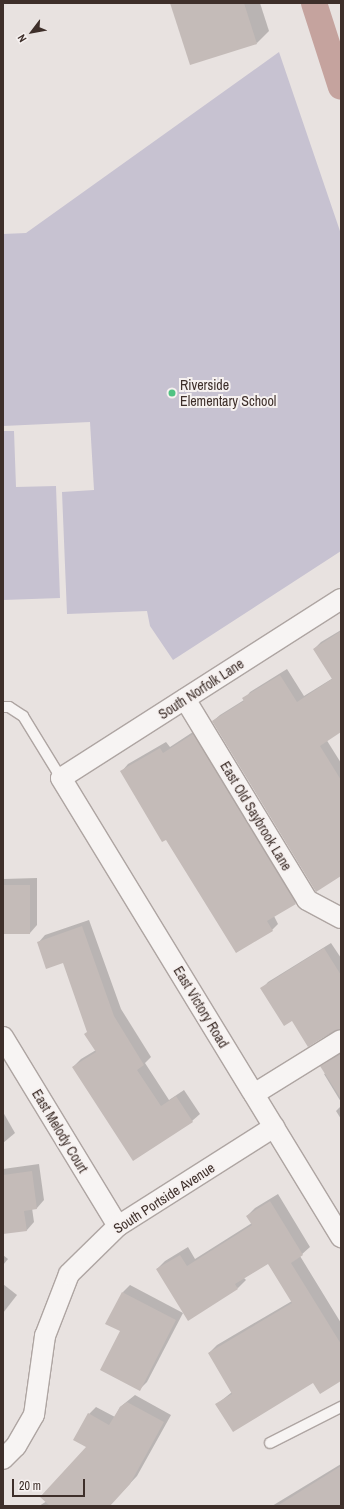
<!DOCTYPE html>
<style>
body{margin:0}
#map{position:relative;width:344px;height:1509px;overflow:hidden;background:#e8e2e0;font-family:"Archivo Narrow",sans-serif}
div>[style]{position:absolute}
.green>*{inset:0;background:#c7c2d1}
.shadow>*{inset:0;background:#0003}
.canal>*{height:26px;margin:-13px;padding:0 13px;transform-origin:13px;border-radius:13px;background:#c5a39e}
.building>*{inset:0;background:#c4bbb8}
.roads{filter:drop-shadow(1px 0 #aea5a2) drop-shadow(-1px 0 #aea5a2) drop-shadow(0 1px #aea5a2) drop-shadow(0 -1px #aea5a2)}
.service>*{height:10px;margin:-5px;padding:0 5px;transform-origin:5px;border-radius:5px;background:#f7f4f3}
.minor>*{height:20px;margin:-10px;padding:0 10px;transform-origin:10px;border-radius:10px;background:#f7f4f3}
.dots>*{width:11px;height:11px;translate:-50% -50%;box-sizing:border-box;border:2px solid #f6f1f0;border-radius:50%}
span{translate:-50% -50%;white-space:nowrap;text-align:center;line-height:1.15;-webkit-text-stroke:4px #f6f1f0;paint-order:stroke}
.poi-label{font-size:14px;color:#3e2f2a}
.left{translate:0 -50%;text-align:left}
.street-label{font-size:14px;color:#3e2f2a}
.frame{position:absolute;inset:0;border:4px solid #3e2f2a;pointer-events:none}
.north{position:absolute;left:12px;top:12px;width:40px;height:40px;-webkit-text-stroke:3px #f6f1f0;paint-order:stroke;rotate:238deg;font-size:11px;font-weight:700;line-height:16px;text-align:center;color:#3e2f2a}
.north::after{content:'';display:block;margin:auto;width:14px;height:18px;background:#3e2f2a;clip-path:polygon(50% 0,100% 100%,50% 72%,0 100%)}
.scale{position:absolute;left:12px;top:1479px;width:73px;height:18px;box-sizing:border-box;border:2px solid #3e2f2a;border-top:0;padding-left:5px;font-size:12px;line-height:14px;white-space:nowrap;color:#3e2f2a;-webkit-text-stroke:3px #f6f1f0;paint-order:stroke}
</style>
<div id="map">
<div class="green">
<div style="clip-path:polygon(279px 52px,341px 234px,341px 551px,173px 660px,150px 626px,147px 611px,67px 614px,62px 492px,94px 490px,90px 422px,3px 426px,3px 234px,26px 233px)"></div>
<div style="clip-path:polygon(3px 431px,14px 431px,16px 487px,56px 486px,60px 598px,3px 600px)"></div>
</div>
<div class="shadow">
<div style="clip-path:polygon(172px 3px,260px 3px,269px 31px,257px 43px)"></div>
<div style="clip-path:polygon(341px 630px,341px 723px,326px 739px,341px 763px,341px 875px,213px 721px,220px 715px,244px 700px,250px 692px,287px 669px,304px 696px,333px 678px,314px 649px,321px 642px)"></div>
<div style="clip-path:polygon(199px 728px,302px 897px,295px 903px,274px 916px,278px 924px,272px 930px,166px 839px,122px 771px,128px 764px,166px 742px,170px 747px)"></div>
<div style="clip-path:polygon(37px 878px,37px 925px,30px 933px,3px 933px,3px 879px)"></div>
<div style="clip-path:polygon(89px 920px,121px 1009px,151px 1057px,145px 1063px,169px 1100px,184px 1090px,200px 1114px,192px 1121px,73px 1067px,81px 1059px,96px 1050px,64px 962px,38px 943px,45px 935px)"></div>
<div style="clip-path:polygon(331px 943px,341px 958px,341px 1028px,309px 1045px,292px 1019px,262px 989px,268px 982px)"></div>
<div style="clip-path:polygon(341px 1052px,341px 1102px,324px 1074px,326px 1073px,322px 1066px)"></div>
<div style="clip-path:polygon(341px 1106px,341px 1119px,336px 1111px)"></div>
<div style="clip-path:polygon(3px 1112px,15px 1133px,3px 1143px)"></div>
<div style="clip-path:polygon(39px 1164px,44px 1200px,37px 1208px,32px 1208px,34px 1222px,27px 1230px,3px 1233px,3px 1169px)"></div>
<div style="clip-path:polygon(278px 1194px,310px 1247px,300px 1256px,341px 1323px,341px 1380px,313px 1382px,217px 1404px,232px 1392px,209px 1353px,217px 1345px,292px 1301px,268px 1263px,244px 1278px,246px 1280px,238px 1288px,157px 1269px,165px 1261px,188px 1247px,195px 1259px,252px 1223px,247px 1216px,255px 1208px)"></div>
<div style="clip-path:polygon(3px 1255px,8px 1259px,3px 1265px)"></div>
<div style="clip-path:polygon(3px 1284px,17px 1295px,3px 1313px)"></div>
<div style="clip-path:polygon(130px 1285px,183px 1313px,147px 1382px,139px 1390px,123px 1292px)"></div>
<div style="clip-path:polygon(135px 1395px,171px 1415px,137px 1476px,109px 1506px,39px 1506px,47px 1501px,88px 1447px,89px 1414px,96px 1407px,115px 1417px,120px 1407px)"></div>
<div style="clip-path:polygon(341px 1464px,341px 1506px,272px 1506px)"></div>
</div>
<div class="canal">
<div style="left:314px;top:3px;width:88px;rotate:72.2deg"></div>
</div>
<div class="building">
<div style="clip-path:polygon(170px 3px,244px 3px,257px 44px,190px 65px)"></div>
<div style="clip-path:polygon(341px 631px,341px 732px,320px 746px,341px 780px,341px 876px,316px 892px,212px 721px,244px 701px,242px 698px,280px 675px,297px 702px,332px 679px,313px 649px)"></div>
<div style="clip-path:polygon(193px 734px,296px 904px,267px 921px,273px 931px,236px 953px,166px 840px,162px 842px,120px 771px,160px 748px,163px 753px)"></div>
<div style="clip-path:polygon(3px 885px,30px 885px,30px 934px,3px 934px)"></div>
<div style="clip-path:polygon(82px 926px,114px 1016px,144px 1065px,137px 1070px,161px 1106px,176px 1096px,193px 1122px,133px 1161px,72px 1067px,96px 1052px,84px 1034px,87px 1032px,63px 963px,46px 969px,37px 942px)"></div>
<div style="clip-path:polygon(324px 948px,341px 975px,341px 1029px,335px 1030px,308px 1047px,292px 1021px,284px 1026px,260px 988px)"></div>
<div style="clip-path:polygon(341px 1054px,341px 1099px,320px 1066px)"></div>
<div style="clip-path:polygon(32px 1171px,37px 1209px,24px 1211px,27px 1231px,3px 1234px,3px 1175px)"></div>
<div style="clip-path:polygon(270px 1201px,303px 1255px,291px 1263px,341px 1344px,341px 1381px,320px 1394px,313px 1383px,233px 1432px,215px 1404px,232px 1394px,208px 1353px,292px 1303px,268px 1264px,235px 1284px,238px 1289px,188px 1321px,156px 1269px,180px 1255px,187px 1266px,252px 1225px,246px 1216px)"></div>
<div style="clip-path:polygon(122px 1292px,176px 1320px,140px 1391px,100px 1370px,120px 1331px,105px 1324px)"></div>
<div style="clip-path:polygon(127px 1402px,164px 1422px,130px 1484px,110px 1506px,50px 1506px,40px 1497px,86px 1447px,73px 1440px,88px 1413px,109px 1425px,120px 1407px)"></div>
<div style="clip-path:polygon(341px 1466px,341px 1506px,277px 1506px)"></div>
</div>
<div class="roads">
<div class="service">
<div style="left:3px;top:707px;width:6px"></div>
<div style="left:9px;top:707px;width:17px;rotate:33deg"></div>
<div style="left:23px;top:716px;width:73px;rotate:58.5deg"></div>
<div style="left:270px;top:1443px;width:80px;rotate:-26.9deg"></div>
</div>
<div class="minor">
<div style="left:341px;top:599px;width:332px;rotate:147.4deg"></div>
<div style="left:61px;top:778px;width:538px;rotate:58.62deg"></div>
<div style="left:185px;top:699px;width:235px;rotate:58.7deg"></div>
<div style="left:307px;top:900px;width:38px;rotate:28deg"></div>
<div style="left:3px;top:1037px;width:221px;rotate:58.7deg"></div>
<div style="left:254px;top:1094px;width:102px;rotate:-31.8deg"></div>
<div style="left:3px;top:1459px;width:18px;rotate:-45deg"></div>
<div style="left:16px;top:1446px;width:36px;rotate:-60deg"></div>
<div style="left:34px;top:1415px;width:80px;rotate:-82.1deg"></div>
<div style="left:45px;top:1336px;width:66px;rotate:-68.8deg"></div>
<div style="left:69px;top:1274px;width:69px;rotate:-44.4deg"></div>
<div style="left:118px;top:1226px;width:185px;rotate:-32.4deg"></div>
</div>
</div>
<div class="dots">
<div style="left:172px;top:393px;background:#50c383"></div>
</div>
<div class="poi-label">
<span class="left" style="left:180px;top:393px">Riverside<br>Elementary School</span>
</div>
<div class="street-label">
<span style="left:201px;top:689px;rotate:-33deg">South Norfolk Lane</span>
<span style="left:256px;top:816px;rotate:59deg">East Old Saybrook Lane</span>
<span style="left:201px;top:1007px;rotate:59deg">East Victory Road</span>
<span style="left:60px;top:1131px;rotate:59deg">East Melody Court</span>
<span style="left:164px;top:1198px;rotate:-33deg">South Portside Avenue</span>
</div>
<div class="frame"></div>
<div class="north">N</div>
<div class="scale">20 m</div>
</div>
